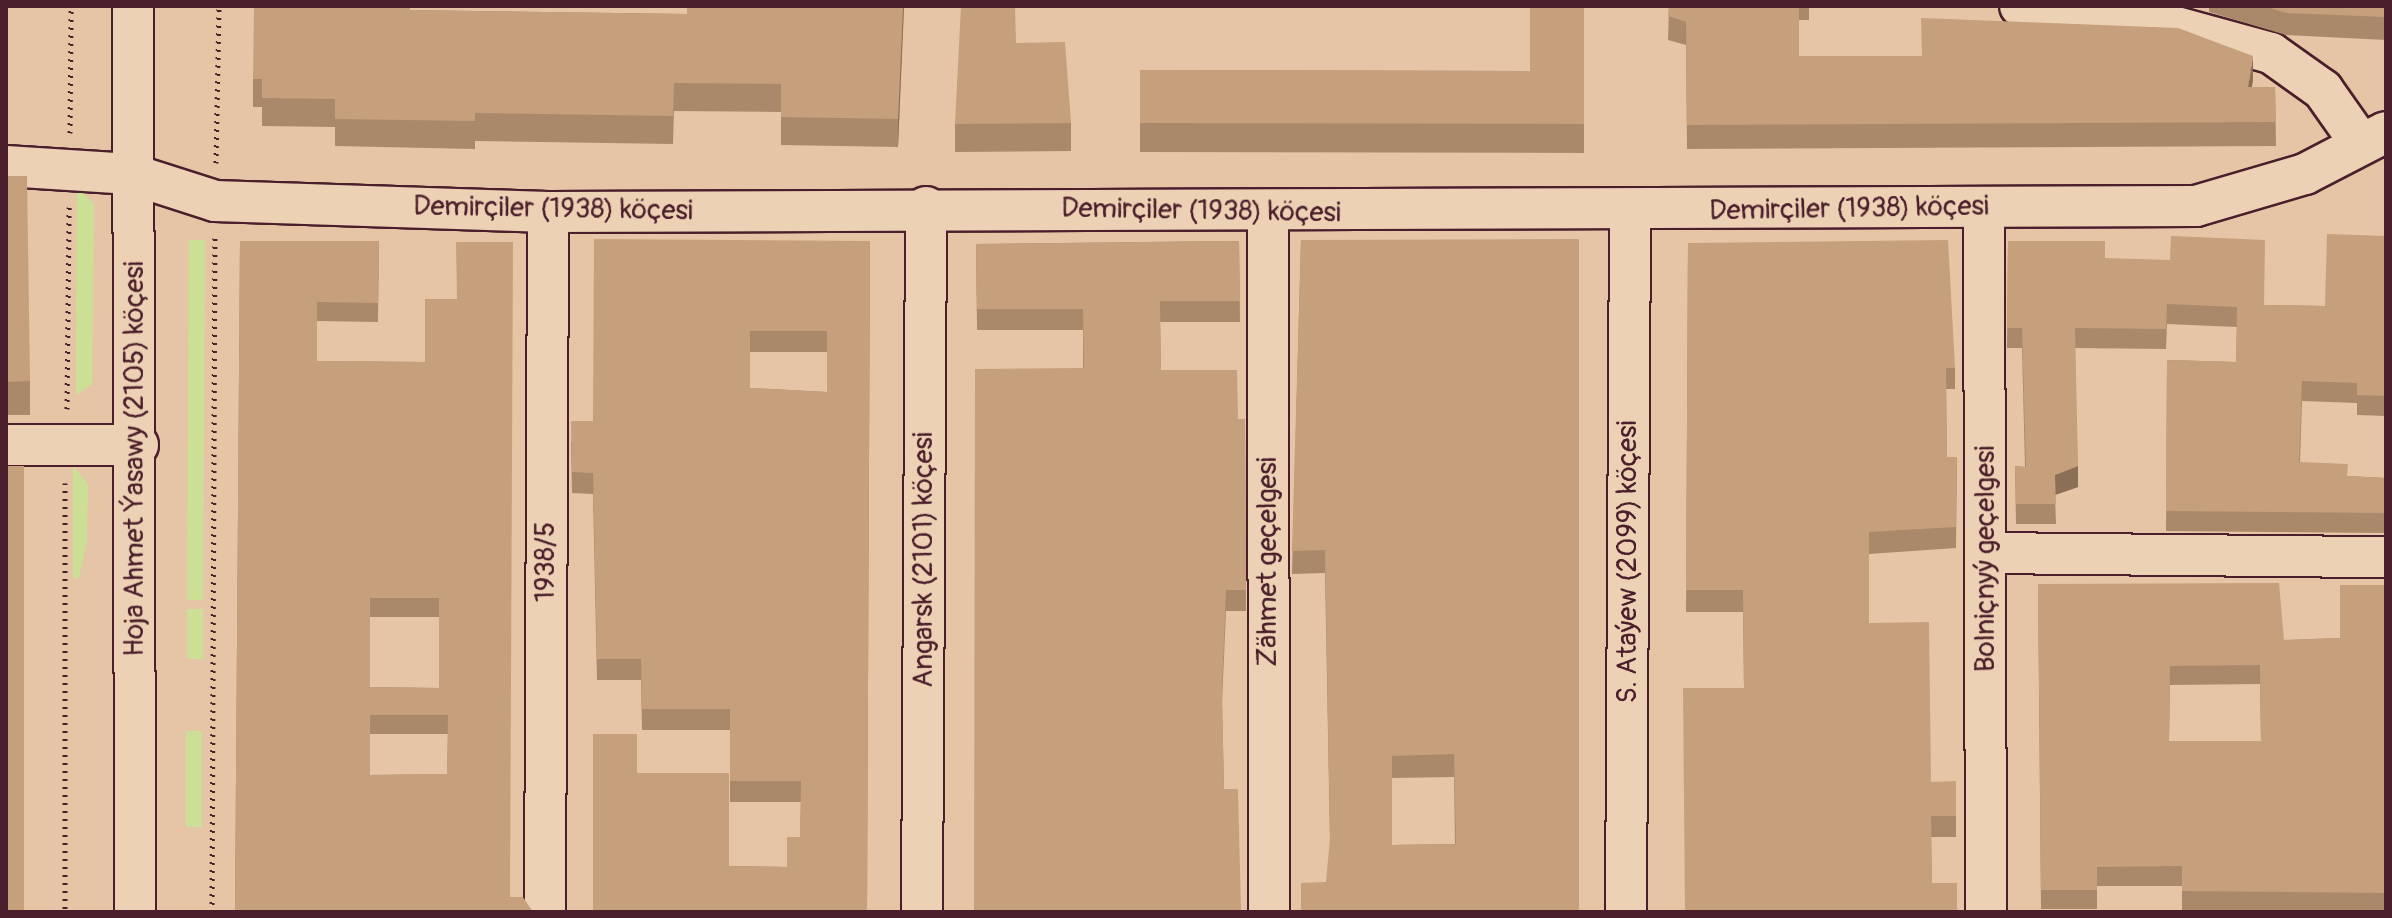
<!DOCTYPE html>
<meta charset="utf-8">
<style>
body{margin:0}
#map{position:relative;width:2392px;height:918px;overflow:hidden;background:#e5c5a5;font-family:Pangolin,sans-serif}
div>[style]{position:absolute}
.green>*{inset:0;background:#cce095}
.path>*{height:5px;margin-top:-2.5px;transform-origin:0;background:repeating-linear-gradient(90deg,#4a1f2b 0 2px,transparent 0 8px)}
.roads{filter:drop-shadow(2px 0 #4a1f2b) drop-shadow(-2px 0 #4a1f2b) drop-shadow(0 2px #4a1f2b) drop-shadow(0 -2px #4a1f2b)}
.minor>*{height:40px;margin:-20px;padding:0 20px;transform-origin:20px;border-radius:20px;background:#edd1b4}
.wall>*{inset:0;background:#aa896b}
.shaded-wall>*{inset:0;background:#8b6f57}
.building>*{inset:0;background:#c69f7c}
span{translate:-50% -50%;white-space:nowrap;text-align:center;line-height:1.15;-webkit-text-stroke:6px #edd1b4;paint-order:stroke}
.street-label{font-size:28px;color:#4a1f2b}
.frame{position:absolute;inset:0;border:8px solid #4a1f2b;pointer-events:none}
</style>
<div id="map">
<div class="green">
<div style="clip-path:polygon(77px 188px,94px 204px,92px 384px,76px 395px)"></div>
<div style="clip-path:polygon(189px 240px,205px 240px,203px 600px,187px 600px)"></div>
<div style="clip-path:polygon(73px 466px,88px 484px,87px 540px,79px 578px,73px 579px)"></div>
<div style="clip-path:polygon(187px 609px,203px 609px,203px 659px,187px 659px)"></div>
<div style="clip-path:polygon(186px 731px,202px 731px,202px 827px,186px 827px)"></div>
</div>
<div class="path">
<div style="left:70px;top:133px;width:127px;rotate:-89.5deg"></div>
<div style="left:216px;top:163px;width:157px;rotate:-88.9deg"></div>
<div style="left:67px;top:409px;width:202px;rotate:-89.4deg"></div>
<div style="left:65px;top:483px;width:429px;rotate:90deg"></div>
<div style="left:212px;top:912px;width:675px;rotate:-89.75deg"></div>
</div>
<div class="roads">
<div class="minor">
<div style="left:133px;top:6px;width:906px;rotate:89.87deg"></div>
<div style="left:2020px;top:6px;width:150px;rotate:7.3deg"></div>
<div style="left:2169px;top:25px;width:106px;rotate:15.4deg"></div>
<div style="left:2271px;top:53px;width:64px;rotate:35.4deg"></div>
<div style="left:2323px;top:90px;width:66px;rotate:54.9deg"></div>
<div style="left:6px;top:166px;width:125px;rotate:3.7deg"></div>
<div style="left:131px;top:174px;width:88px;rotate:17.8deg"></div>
<div style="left:215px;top:201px;width:333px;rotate:1.9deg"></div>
<div style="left:548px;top:212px;width:1648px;rotate:-0.21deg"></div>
<div style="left:2196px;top:206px;width:114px;rotate:-16.4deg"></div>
<div style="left:2305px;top:174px;width:91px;rotate:-27.4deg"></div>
<div style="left:1984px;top:207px;width:705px;rotate:89.84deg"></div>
<div style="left:1268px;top:212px;width:700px;rotate:89.92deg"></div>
<div style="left:6px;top:445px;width:132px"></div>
<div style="left:1987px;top:553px;width:399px;rotate:0.6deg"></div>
<div style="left:545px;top:912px;width:700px;rotate:-89.75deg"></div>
<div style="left:922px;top:912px;width:705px;rotate:-89.67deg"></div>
<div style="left:1626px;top:912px;width:699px;rotate:-89.67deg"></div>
</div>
</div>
<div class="wall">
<div style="clip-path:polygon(904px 6px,898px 147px,781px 145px,781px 112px,674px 111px,673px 144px,475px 141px,475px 149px,335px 146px,335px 127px,262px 126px,262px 107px,253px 107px,253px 79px,410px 10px,687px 14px)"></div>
<div style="clip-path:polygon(1584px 6px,1584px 153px,1140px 152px,1140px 70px,1530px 71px)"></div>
<div style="clip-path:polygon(1669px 6px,1809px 6px,1809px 20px,1799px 20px,1799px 56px,2253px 80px,2251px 87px,2275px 87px,2276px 146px,1687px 149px,1686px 45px,1668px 40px)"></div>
<div style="clip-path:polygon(2209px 6px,2386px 6px,2386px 40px,2286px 35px,2209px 12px)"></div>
<div style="clip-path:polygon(1016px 43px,1071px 123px,1071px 151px,955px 152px,955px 124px)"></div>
<div style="clip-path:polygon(6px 176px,30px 381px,30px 415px,6px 415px)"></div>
<div style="clip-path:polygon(2386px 236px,2386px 416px,2357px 415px,2357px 403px,2302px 401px,2300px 462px,2348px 476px,2386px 478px,2386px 533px,2166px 531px,2167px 360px,2236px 362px,2237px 327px,2167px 324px,2166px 349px,2075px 348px,2078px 487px,2055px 495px,2056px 524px,2016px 524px,2015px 466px,2025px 467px,2022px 348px,2007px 348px,2008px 241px,2105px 258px,2264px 305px,2325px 306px)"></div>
<div style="clip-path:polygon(evenodd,1301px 240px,1579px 912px,1330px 842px,1325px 573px,1292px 574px,1301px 240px,1454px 777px,1455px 844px,1392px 845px,1392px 778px,1454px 777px)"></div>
<div style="clip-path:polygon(evenodd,240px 241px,379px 241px,378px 322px,317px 321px,317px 361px,425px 362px,510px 897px,235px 912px,240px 241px,370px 617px,439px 617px,439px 688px,370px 687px,370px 617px,240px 241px,370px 734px,448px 734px,447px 774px,370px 775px,370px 734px)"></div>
<div style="clip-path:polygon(evenodd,870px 241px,867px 912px,593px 912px,637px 773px,729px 866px,787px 867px,800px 837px,801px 802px,730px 802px,730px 730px,642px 730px,641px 680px,597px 680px,593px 494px,572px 493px,571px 442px,593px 421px,870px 241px,750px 352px,827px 352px,827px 392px,750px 388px,750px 352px)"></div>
<div style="clip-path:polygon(1239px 241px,1240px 322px,1160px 322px,1161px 370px,1238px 419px,1245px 419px,1246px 611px,1226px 611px,1222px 703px,1224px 789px,1083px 368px,1083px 330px,977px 330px,976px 244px)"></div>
<div style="clip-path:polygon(1688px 243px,1955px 368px,1955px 389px,1946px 389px,1947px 457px,1957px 457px,1956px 548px,1869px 554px,1869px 623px,1931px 782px,1956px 816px,1956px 837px,1931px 837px,1932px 883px,1957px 912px,1744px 688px,1743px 612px,1686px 612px)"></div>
<div style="clip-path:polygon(evenodd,2038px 584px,2284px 640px,2340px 638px,2386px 585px,2386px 912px,2182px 910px,2182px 886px,2097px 886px,2097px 909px,2041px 909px,2038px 584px,2260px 684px,2261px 741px,2169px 741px,2170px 685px,2260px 684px)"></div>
</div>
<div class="shaded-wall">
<div style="clip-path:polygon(903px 6px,904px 6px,898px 147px,898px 119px)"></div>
<div style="clip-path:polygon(2253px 56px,2253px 80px,2248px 111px,2248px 87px)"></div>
<div style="clip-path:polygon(2078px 466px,2078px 487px,2055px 495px,2055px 475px)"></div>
</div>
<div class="building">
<div style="clip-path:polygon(254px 6px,410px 6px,410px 10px,687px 14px,687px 6px,903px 6px,898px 119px,781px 117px,781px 84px,674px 83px,673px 116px,475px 113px,475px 121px,335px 119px,335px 99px,262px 98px,262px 79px,253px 79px)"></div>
<div style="clip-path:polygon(961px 6px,1015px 6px,1016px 43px,1065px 42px,1071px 123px,955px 124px)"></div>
<div style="clip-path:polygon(1530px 6px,1584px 6px,1584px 124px,1140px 123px,1140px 70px,1530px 71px)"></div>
<div style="clip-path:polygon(1669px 6px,1799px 6px,1799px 56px,1922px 56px,1921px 18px,2178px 28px,2253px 56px,2248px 87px,2275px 87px,2276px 122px,1687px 125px,1686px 22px,1668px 16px)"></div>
<div style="clip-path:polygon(2264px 6px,2386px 6px,2386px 17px,2286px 13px)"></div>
<div style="clip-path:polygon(6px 176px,27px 176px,30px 381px,6px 382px)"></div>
<div style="clip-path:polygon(2327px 234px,2386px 236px,2386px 396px,2357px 395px,2357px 383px,2302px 381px,2299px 462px,2348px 464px,2347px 476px,2386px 478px,2386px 513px,2166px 511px,2167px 360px,2236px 362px,2237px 307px,2167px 304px,2166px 329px,2075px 328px,2078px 466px,2055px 475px,2056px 504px,2016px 504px,2015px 466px,2026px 467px,2022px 328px,2007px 328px,2008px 241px,2105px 241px,2105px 258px,2170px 260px,2171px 236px,2265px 240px,2264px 305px,2325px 306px)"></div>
<div style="clip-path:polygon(evenodd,594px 239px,870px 241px,867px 912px,593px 912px,593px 734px,637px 734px,637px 773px,729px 773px,729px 866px,787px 867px,787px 837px,800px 837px,801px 781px,730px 781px,730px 709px,642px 709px,641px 659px,597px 659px,593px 473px,572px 472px,571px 421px,593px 421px,594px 239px,750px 331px,827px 331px,827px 392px,750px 388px,750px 331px)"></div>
<div style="clip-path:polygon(evenodd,1579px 239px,1579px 912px,1301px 912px,1301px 883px,1326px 882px,1330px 838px,1325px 550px,1292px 551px,1301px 240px,1579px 239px,1454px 754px,1456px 844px,1392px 845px,1392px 756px,1454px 754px)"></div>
<div style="clip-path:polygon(1948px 240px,1955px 368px,1946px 368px,1947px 457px,1957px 457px,1956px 527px,1869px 532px,1869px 623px,1929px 622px,1931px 782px,1956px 781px,1956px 816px,1931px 816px,1932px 883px,1957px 883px,1957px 912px,1685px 912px,1683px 688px,1744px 688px,1743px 590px,1686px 590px,1688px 243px)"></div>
<div style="clip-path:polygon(evenodd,240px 241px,379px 241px,378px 303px,317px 302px,317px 361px,425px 362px,425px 299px,457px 299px,456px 242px,513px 242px,510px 897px,523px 897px,533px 912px,235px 912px,240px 241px,370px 598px,439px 598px,439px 688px,370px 687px,370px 598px,240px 241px,370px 715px,448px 715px,447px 774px,370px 775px,370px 715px)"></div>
<div style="clip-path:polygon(1239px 241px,1240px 301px,1160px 301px,1161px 370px,1237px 370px,1238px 419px,1245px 419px,1246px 590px,1226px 590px,1222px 689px,1224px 789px,1238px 789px,1241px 912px,974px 912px,975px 369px,1084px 368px,1083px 309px,977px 309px,976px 244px)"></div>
<div style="clip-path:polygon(6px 466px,24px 466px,24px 912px,6px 912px)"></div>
<div style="clip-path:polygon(evenodd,2279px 583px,2284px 640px,2340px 638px,2340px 585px,2386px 585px,2386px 893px,2182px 891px,2182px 866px,2097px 867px,2097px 890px,2041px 890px,2038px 584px,2279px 583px,2260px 665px,2261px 741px,2169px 741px,2170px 666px,2260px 665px)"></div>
</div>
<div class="street-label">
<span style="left:553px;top:209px;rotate:1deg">Demirçiler (1938) köçesi</span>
<span style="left:1849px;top:209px;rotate:-1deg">Demirçiler (1938) köçesi</span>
<span style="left:1201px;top:211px;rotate:1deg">Demirçiler (1938) köçesi</span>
<span style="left:135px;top:459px;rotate:-90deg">Hoja Ahmet Ýasawy (2105) köçesi</span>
<span style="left:1986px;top:559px;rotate:-90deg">Bolniçnyý geçelgesi</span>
<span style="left:924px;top:560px;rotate:-90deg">Angarsk (2101) köçesi</span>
<span style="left:546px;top:562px;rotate:-90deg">1938/5</span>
<span style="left:1268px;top:562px;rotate:-90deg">Zähmet geçelgesi</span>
<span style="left:1628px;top:562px;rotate:-90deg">S. Ataýew (2099) köçesi</span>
</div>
<div class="frame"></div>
</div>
